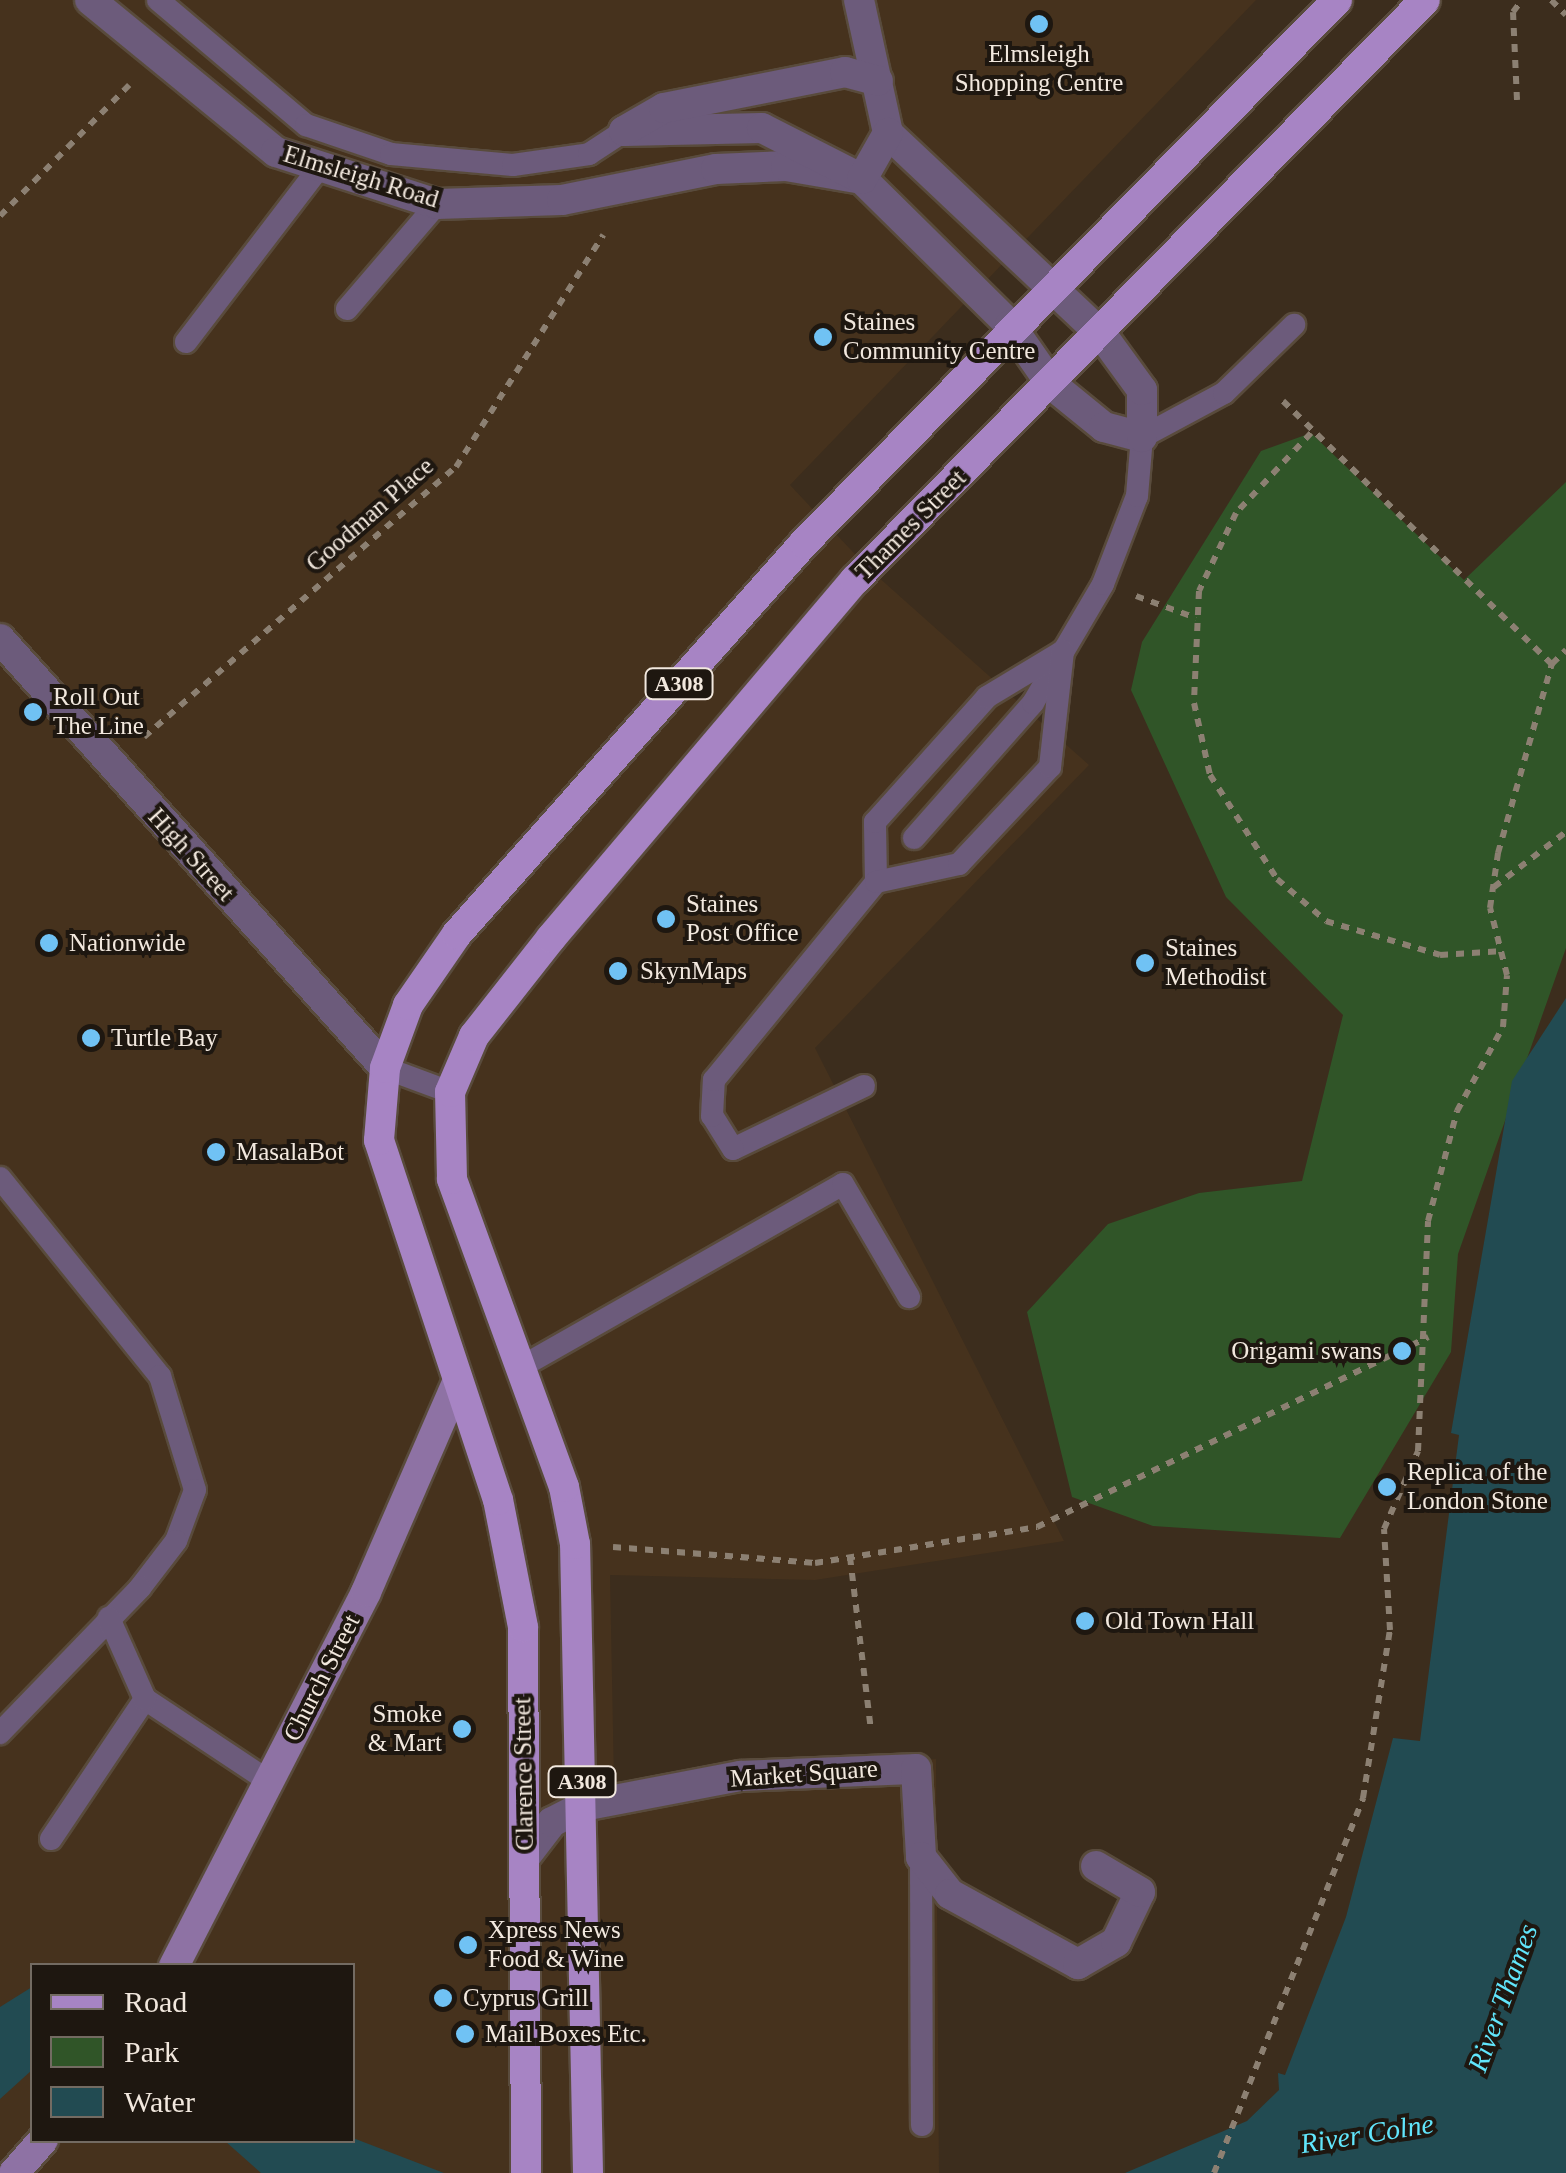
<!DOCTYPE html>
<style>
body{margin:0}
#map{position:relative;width:1566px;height:2173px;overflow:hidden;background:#3c2d1d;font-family:"Times New Roman",serif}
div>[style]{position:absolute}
.built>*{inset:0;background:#46321d}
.green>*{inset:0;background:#305528}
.water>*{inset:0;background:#224b52}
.path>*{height:6px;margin-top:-3px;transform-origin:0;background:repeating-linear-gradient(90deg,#8c8072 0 8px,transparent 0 16px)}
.roads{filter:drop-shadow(2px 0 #594b3c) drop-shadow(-2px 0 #594b3c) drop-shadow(0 2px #594b3c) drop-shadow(0 -2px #594b3c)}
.lane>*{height:22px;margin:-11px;padding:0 11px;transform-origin:11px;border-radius:11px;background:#6c5b7b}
.street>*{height:30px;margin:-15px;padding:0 15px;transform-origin:15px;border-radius:15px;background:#6c5b7b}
.secondary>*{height:30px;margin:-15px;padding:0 15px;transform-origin:15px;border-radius:15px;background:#8e72a4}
.primary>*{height:30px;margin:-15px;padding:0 15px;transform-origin:15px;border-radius:15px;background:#a784c4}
.dots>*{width:28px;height:28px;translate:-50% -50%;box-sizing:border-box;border:5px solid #1e1710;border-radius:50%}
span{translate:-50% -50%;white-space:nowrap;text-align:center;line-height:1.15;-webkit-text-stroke:8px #1e1710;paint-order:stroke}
.shield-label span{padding:2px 8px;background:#1e1710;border:2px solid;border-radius:8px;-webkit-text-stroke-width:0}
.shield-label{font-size:22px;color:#f2e8de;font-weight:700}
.poi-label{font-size:25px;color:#f2e8de}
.left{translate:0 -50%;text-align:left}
.right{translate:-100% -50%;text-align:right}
.street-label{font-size:25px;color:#f2e8de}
.water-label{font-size:28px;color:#61e6fc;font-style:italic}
.legend{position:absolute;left:30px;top:1963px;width:325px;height:180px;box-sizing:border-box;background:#1e1710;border:2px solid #736b62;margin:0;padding:12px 18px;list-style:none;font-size:30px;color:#f2e8de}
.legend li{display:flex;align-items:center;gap:20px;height:50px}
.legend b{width:50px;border:2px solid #736b62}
</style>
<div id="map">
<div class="built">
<div style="clip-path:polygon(evenodd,0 0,1256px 0,790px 485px,867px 567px,1089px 765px,815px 1048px,1064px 1541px,815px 1580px,610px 1575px,614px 1781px,754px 1780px,936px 1759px,939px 2173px,0 2173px,0 0,32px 1966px,352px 1966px,352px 2140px,32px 2140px,32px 1966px)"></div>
</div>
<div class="green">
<div style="clip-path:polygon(1311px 433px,1464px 580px,1566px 482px,1566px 948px,1458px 1254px,1451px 1352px,1340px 1538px,1153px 1526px,1072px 1497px,1027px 1312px,1108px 1224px,1199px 1193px,1302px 1181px,1343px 1015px,1226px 897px,1131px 690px,1142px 642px,1261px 451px)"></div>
</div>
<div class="water">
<div style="clip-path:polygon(1566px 998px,1566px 2173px,1125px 2173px,1247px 2121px,1279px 2090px,1278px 2073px,1285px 2075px,1346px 1917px,1393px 1738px,1420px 1741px,1459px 1435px,1451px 1433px,1512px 1081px)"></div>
<div style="clip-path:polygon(32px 1987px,32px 2070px,0 2099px,0 2007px)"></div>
<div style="clip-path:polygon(353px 2138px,444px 2173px,261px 2173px,225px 2141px)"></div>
</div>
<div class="path">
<div style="left:1551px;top:0;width:21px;rotate:45deg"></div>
<div style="left:1517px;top:100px;width:88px;rotate:-92.6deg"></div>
<div style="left:1513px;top:12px;width:15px;rotate:-53deg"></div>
<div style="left:0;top:216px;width:184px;rotate:-45.4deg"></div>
<div style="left:1283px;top:401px;width:376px;rotate:44.4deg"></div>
<div style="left:1311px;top:433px;width:110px;rotate:133.2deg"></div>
<div style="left:1236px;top:513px;width:86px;rotate:115.4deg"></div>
<div style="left:1199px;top:591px;width:112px;rotate:92.6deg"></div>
<div style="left:1194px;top:703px;width:74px;rotate:77.5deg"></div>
<div style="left:1210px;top:775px;width:124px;rotate:57.2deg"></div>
<div style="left:1277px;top:879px;width:65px;rotate:40.6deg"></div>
<div style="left:1326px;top:921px;width:119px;rotate:16.6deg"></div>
<div style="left:1440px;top:955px;width:63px;rotate:-3.6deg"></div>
<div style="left:1136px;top:596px;width:64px;rotate:20.1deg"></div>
<div style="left:144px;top:737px;width:413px;rotate:-40.9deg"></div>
<div style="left:456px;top:467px;width:275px;rotate:-57.6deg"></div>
<div style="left:1494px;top:887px;width:91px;rotate:-37.4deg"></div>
<div style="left:613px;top:1547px;width:203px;rotate:4.5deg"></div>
<div style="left:815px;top:1563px;width:225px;rotate:-9.2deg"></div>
<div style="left:1037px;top:1527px;width:435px;rotate:-25.9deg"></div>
<div style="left:850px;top:1557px;width:175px;rotate:83.1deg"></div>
<div style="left:1214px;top:2173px;width:404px;rotate:-68.3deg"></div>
<div style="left:1363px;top:1798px;width:170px;rotate:-80.9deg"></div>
<div style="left:1390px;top:1630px;width:101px;rotate:-93.4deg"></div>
<div style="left:1384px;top:1529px;width:85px;rotate:-66.4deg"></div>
<div style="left:1418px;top:1451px;width:230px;rotate:-87.5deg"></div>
<div style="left:1428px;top:1221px;width:114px;rotate:-75.2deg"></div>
<div style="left:1457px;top:1111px;width:96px;rotate:-61.3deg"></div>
<div style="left:1503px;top:1027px;width:52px;rotate:-85.6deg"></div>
<div style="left:1507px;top:975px;width:69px;rotate:-104.2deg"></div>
<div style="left:1490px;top:908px;width:56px;rotate:-81.7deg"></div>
<div style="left:1498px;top:853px;width:197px;rotate:-74.1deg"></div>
<div style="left:1552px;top:664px;width:20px;rotate:-45deg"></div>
</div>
<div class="roads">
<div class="lane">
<div style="left:158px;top:0;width:194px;rotate:40.2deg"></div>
<div style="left:306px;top:125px;width:90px;rotate:18.8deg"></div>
<div style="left:391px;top:154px;width:122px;rotate:5.2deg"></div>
<div style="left:513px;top:165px;width:77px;rotate:-8.2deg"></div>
<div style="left:589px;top:154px;width:42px;rotate:-33.3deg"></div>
<div style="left:347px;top:309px;width:138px;rotate:-49.4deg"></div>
<div style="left:186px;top:342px;width:220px;rotate:-52.6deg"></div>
<div style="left:914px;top:838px;width:180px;rotate:-48.6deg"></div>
<div style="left:1033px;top:703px;width:138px;rotate:-59.5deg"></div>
<div style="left:1103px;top:584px;width:94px;rotate:-68.9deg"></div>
<div style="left:1137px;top:496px;width:59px;rotate:-85.2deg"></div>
<div style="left:1142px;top:437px;width:93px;rotate:-28.2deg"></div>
<div style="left:1224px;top:393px;width:98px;rotate:-44.2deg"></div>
<div style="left:876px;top:882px;width:60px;rotate:-91deg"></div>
<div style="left:875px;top:822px;width:168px;rotate:-48.1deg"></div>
<div style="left:987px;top:697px;width:85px;rotate:-31.1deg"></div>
<div style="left:385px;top:1068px;width:69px;rotate:20.3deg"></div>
<div style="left:864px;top:1086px;width:145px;rotate:154.3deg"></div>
<div style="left:733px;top:1149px;width:39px;rotate:-122deg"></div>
<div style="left:712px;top:1116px;width:36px;rotate:-87deg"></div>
<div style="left:714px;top:1080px;width:256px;rotate:-50.7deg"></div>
<div style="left:876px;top:882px;width:85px;rotate:-12.2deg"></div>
<div style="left:959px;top:864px;width:133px;rotate:-46.8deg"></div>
<div style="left:1050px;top:767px;width:117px;rotate:-83.6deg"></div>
<div style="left:0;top:1178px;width:255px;rotate:51.1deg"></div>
<div style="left:160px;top:1376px;width:119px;rotate:72.9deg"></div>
<div style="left:195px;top:1490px;width:54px;rotate:110.4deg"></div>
<div style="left:176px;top:1541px;width:59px;rotate:127.5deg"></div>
<div style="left:140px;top:1588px;width:202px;rotate:134deg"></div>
<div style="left:521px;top:1367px;width:370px;rotate:-29.6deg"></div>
<div style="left:843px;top:1184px;width:131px;rotate:59.7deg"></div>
<div style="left:145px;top:1699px;width:150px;rotate:33.6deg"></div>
<div style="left:51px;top:1839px;width:169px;rotate:-56.1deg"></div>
<div style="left:145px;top:1699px;width:89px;rotate:-114deg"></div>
<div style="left:921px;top:1857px;width:268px;rotate:89.8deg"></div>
</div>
<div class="street">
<div style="left:90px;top:0;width:240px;rotate:39.3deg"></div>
<div style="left:276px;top:152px;width:169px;rotate:17.9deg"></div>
<div style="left:437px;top:204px;width:125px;rotate:-1.8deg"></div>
<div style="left:562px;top:200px;width:157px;rotate:-11.4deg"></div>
<div style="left:716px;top:169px;width:70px;rotate:-2.5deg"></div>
<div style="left:786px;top:166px;width:77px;rotate:9.7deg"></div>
<div style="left:862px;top:179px;width:208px;rotate:44.6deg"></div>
<div style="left:1010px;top:325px;width:72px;rotate:55.2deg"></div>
<div style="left:1051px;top:384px;width:68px;rotate:39.1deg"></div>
<div style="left:1104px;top:427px;width:39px;rotate:15deg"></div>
<div style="left:1142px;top:437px;width:47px;rotate:-90deg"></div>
<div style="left:1142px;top:390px;width:68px;rotate:-126deg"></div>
<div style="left:1102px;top:335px;width:294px;rotate:-136.7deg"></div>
<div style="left:888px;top:133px;width:136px;rotate:-102.3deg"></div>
<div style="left:624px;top:131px;width:138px;rotate:-1.2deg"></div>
<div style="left:762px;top:128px;width:112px;rotate:27deg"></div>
<div style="left:862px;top:179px;width:53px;rotate:-60.5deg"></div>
<div style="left:624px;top:131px;width:46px;rotate:-29.9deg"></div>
<div style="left:664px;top:108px;width:185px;rotate:-11.2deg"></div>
<div style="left:845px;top:72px;width:34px;rotate:15deg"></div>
<div style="left:0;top:639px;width:576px;rotate:48.09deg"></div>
<div style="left:525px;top:1857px;width:44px;rotate:-52.4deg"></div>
<div style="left:552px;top:1822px;width:35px;rotate:-27deg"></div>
<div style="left:583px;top:1806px;width:161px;rotate:-10.8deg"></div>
<div style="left:741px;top:1776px;width:175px;rotate:-2.3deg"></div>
<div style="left:916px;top:1769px;width:88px;rotate:86.7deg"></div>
<div style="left:921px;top:1857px;width:47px;rotate:51.9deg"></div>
<div style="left:950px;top:1894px;width:146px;rotate:28.7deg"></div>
<div style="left:1078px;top:1964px;width:44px;rotate:-30.1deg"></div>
<div style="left:1116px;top:1942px;width:55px;rotate:-64.4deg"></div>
<div style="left:1140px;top:1892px;width:51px;rotate:-149.4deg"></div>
</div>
<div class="secondary">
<div style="left:174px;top:1966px;width:420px;rotate:-62.8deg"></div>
<div style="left:366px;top:1592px;width:226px;rotate:-66.5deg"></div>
<div style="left:14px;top:2173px;width:44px;rotate:-48.7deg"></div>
</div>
<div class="primary">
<div style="left:526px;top:2173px;width:546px;rotate:-90.31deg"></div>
<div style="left:523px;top:1627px;width:129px;rotate:-101.1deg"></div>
<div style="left:498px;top:1500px;width:379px;rotate:-108.3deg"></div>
<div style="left:379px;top:1140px;width:72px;rotate:-85.2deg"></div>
<div style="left:385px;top:1068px;width:67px;rotate:-69.9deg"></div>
<div style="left:408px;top:1005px;width:86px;rotate:-55.4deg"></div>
<div style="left:457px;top:934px;width:523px;rotate:-48.41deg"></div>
<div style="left:804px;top:543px;width:761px;rotate:-45.53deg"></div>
<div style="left:588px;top:2173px;width:629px;rotate:-91.18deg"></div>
<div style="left:575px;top:1544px;width:58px;rotate:-100.9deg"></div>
<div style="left:564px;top:1487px;width:328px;rotate:-110deg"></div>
<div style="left:452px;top:1179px;width:87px;rotate:-91.3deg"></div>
<div style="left:450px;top:1092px;width:61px;rotate:-66.8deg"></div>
<div style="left:474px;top:1036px;width:125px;rotate:-51.8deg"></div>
<div style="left:551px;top:938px;width:470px;rotate:-49.7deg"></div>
<div style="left:855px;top:580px;width:813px;rotate:-45.5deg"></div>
</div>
</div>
<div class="dots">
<div style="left:1039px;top:24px;background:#70c2f4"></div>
<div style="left:823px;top:337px;background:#70c2f4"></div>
<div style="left:33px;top:712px;background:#70c2f4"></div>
<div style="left:666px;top:919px;background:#70c2f4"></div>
<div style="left:49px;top:943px;background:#70c2f4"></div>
<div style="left:1145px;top:963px;background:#70c2f4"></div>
<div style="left:618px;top:971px;background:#70c2f4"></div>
<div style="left:91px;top:1038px;background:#70c2f4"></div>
<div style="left:216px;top:1152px;background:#70c2f4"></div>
<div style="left:1402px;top:1351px;background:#70c2f4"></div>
<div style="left:1387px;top:1487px;background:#70c2f4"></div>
<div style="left:1085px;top:1621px;background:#70c2f4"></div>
<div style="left:462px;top:1729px;background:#70c2f4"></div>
<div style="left:468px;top:1945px;background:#70c2f4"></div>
<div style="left:443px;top:1998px;background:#70c2f4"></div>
<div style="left:465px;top:2034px;background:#70c2f4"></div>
</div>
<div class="shield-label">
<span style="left:679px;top:684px">A308</span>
<span style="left:582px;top:1782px">A308</span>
</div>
<div class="poi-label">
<span style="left:1039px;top:69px">Elmsleigh<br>Shopping Centre</span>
<span class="left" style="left:843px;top:337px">Staines<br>Community Centre</span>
<span class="left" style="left:53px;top:712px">Roll Out<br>The Line</span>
<span class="left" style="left:686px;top:919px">Staines<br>Post Office</span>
<span class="left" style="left:69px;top:943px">Nationwide</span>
<span class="left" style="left:1165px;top:963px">Staines<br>Methodist</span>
<span class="left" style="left:640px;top:971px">SkynMaps</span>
<span class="left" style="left:111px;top:1038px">Turtle Bay</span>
<span class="left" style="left:236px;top:1152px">MasalaBot</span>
<span class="right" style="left:1382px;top:1351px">Origami swans</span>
<span class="left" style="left:1407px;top:1487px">Replica of the<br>London Stone</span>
<span class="left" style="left:1105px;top:1621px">Old Town Hall</span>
<span class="right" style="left:442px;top:1729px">Smoke<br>&amp; Mart</span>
<span class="left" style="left:488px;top:1945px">Xpress News<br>Food &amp; Wine</span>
<span class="left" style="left:463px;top:1998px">Cyprus Grill</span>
<span class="left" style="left:485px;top:2034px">Mail Boxes Etc.</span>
</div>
<div class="street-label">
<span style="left:361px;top:177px;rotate:17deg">Elmsleigh Road</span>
<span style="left:370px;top:515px;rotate:-41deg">Goodman Place</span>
<span style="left:911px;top:525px;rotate:-45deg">Thames Street</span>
<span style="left:191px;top:855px;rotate:48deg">High Street</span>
<span style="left:322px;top:1678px;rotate:-63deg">Church Street</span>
<span style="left:524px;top:1774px;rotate:-91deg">Clarence Street</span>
<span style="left:804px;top:1774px;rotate:-4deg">Market Square</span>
</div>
<div class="water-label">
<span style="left:1503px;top:1998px;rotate:-70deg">River Thames</span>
<span style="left:1367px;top:2134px;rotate:-9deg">River Colne</span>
</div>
<ul class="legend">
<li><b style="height:12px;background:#a784c4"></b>Road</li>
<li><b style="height:28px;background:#305528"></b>Park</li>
<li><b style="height:28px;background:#224b52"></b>Water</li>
</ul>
</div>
